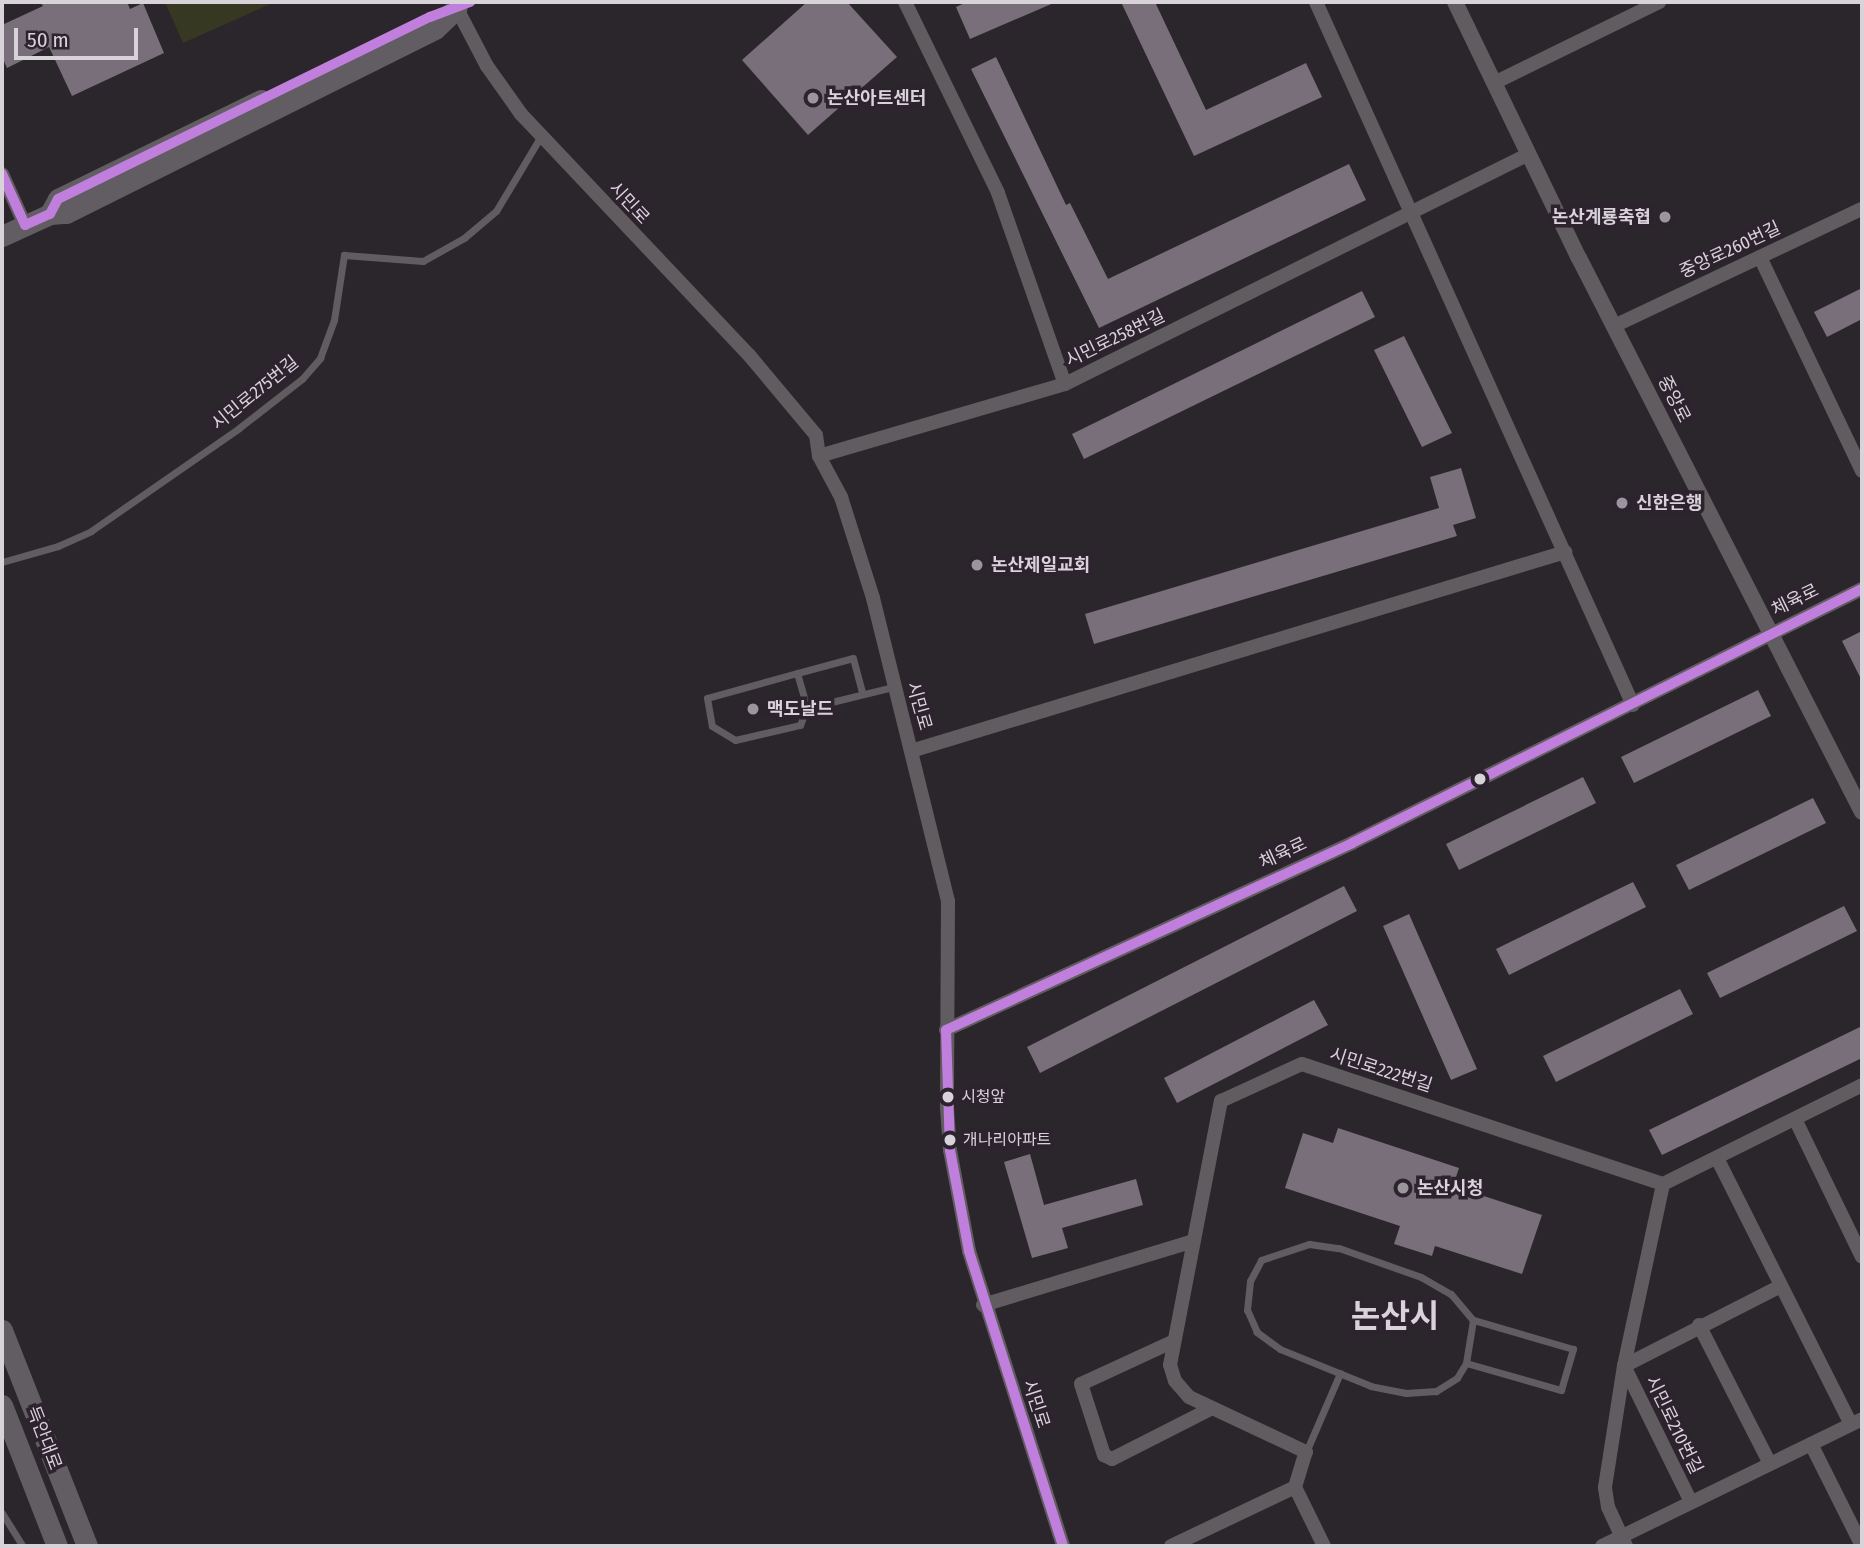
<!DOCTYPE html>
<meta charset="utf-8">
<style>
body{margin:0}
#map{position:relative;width:1864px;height:1548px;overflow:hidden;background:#2b262c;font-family:"Fira Sans Condensed","Noto Sans KR",sans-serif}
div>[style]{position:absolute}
.green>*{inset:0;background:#363822}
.building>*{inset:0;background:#796f7a}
.service>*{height:7px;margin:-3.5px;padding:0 3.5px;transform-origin:3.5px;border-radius:3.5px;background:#605c60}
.minor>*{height:14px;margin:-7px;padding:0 7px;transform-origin:7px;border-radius:7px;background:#605c60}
.tertiary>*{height:16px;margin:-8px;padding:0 8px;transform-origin:8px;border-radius:8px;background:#605c60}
.primary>*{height:21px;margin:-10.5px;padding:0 10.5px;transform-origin:10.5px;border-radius:10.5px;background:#625c63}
.bus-1>*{height:10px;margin:-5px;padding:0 5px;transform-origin:5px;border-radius:5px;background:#c07fdc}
.dots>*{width:19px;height:19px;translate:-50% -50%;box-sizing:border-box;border:4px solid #2d232f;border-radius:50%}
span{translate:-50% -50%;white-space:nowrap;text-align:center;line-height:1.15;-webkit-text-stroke:7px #2d232f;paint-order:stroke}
.bus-label{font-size:16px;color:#d8d2d9}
.left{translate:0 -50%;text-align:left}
.poi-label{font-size:18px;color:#d8d2d9;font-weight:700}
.right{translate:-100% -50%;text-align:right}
.street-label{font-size:18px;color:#d8d2d9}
.town-label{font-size:32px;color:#d8d2d9;font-weight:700}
.frame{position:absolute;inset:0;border:4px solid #d8d2d9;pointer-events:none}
.scale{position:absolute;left:14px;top:28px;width:124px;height:32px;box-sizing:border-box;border:4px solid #d8d2d9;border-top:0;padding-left:9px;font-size:21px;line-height:24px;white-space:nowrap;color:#d8d2d9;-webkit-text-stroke:5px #2d232f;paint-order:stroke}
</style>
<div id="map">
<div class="green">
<div style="clip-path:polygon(165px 2px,275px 2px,183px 43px)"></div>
</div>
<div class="building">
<div style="clip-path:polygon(40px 2px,127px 2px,130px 9px,143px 3px,164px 53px,72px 96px,49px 47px,7px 68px,2px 57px,2px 25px,43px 6px)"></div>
<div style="clip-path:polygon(807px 2px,847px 2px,897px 57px,808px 135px,742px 60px)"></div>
<div style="clip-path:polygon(967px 2px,1056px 2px,970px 39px,956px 7px)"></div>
<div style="clip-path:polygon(1121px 2px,1155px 2px,1206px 110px,1306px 63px,1322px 97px,1194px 156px)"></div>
<div style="clip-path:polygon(996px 57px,1066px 205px,1070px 203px,1108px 279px,1349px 164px,1366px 200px,1099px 328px,971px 69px)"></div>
<div style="clip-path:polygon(1862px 288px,1862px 319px,1827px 337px,1814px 312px)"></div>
<div style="clip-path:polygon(1362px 291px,1375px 317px,1084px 459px,1072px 434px)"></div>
<div style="clip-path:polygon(1404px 336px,1452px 433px,1422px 447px,1374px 350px)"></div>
<div style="clip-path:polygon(1461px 468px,1476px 518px,1453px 525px,1457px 536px,1094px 644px,1085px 614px,1439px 508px,1430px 477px)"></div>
<div style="clip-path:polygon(1862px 631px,1862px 681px,1842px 641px)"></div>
<div style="clip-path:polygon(1758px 690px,1771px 716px,1634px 783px,1621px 757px)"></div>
<div style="clip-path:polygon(1583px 777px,1596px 803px,1459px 870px,1446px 844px)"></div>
<div style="clip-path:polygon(1813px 798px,1826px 823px,1689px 890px,1676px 865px)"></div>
<div style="clip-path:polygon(1633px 882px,1646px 907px,1509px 975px,1496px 949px)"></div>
<div style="clip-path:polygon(1344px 886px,1357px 911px,1040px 1073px,1027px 1047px)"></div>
<div style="clip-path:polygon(1844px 906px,1857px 931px,1720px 998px,1707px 973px)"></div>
<div style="clip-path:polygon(1409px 914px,1477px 1069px,1451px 1080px,1383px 926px)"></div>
<div style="clip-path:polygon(1680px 989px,1693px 1014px,1556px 1082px,1543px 1056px)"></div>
<div style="clip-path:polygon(1314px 1000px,1328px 1025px,1177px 1103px,1164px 1078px)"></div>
<div style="clip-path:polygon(1862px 1026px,1862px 1058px,1662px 1155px,1649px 1130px)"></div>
<div style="clip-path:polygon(1338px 1128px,1459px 1168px,1453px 1186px,1542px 1215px,1522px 1274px,1435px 1246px,1432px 1256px,1394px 1244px,1400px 1226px,1285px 1188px,1303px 1133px,1333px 1143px)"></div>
<div style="clip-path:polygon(1030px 1154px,1044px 1205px,1136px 1179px,1143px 1205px,1062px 1228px,1068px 1248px,1032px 1258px,1004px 1162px)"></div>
</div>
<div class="service">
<div style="left:2px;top:562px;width:58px;rotate:-15.9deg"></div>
<div style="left:58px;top:546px;width:36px;rotate:-24deg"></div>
<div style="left:91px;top:531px;width:180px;rotate:-34.8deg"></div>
<div style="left:239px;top:428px;width:80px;rotate:-37.9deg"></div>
<div style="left:302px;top:379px;width:28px;rotate:-49deg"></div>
<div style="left:320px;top:358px;width:40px;rotate:-69.8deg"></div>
<div style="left:334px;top:320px;width:66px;rotate:-81.3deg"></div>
<div style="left:344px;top:255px;width:79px;rotate:4.3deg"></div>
<div style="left:423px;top:261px;width:47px;rotate:-29.3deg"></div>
<div style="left:464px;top:238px;width:42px;rotate:-40.2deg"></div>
<div style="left:496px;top:211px;width:87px;rotate:-59deg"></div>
<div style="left:797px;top:673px;width:93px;rotate:164.5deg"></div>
<div style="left:707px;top:698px;width:28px;rotate:80deg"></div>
<div style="left:712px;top:726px;width:27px;rotate:31deg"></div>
<div style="left:735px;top:740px;width:67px;rotate:-13deg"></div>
<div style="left:800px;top:725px;width:18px;rotate:-68deg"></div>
<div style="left:862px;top:692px;width:35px;rotate:-105deg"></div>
<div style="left:853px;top:658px;width:58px;rotate:165deg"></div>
<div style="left:797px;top:673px;width:36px;rotate:74deg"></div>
<div style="left:807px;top:708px;width:89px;rotate:-13.7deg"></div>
<div style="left:1309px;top:1244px;width:30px;rotate:8deg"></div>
<div style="left:1339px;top:1248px;width:87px;rotate:19.5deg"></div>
<div style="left:1421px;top:1277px;width:34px;rotate:30deg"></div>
<div style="left:1451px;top:1294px;width:34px;rotate:50deg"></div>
<div style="left:1473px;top:1320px;width:44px;rotate:99.2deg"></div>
<div style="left:1466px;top:1363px;width:17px;rotate:121deg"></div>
<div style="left:1457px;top:1378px;width:25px;rotate:148deg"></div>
<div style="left:1436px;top:1391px;width:30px;rotate:176deg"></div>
<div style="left:1406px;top:1393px;width:36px;rotate:-169deg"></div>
<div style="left:1371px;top:1386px;width:98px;rotate:-157.9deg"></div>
<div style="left:1280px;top:1349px;width:29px;rotate:-144deg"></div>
<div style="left:1257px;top:1332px;width:24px;rotate:-114deg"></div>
<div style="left:1247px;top:1310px;width:29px;rotate:-84deg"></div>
<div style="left:1250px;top:1281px;width:24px;rotate:-62deg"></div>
<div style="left:1261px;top:1260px;width:51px;rotate:-18.4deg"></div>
<div style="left:1466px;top:1363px;width:99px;rotate:15.9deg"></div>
<div style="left:1561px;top:1390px;width:43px;rotate:-73.7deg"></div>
<div style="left:1573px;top:1349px;width:104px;rotate:-163.8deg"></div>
<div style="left:1306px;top:1452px;width:86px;rotate:-66.7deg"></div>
<div style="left:2px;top:1513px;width:39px;rotate:58deg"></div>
</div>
<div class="minor">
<div style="left:905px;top:2px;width:212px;rotate:64deg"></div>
<div style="left:998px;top:193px;width:202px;rotate:70.7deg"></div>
<div style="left:1316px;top:2px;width:771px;rotate:65.73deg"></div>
<div style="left:454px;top:3px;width:71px;rotate:62.4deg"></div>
<div style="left:487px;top:66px;width:59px;rotate:54.7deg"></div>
<div style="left:521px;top:114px;width:332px;rotate:46.6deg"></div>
<div style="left:749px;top:355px;width:104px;rotate:50.1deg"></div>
<div style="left:816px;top:435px;width:21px;rotate:82deg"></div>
<div style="left:819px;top:456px;width:47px;rotate:61.8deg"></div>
<div style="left:841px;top:497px;width:106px;rotate:72.4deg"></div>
<div style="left:873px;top:598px;width:312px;rotate:76.1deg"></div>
<div style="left:948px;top:901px;width:207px;rotate:90.3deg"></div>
<div style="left:947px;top:1108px;width:42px;rotate:85.9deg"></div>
<div style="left:950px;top:1150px;width:103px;rotate:79.3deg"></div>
<div style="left:969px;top:1251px;width:310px;rotate:72.3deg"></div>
<div style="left:1494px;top:83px;width:184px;rotate:-26.1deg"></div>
<div style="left:2px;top:174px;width:56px;rotate:65.7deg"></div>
<div style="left:1760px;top:257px;width:237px;rotate:64.5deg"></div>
<div style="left:1614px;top:326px;width:274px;rotate:-25.3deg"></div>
<div style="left:819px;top:456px;width:256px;rotate:-16.3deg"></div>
<div style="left:1065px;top:384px;width:518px;rotate:-26.37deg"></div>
<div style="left:911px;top:751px;width:684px;rotate:-16.92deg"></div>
<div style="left:946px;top:1030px;width:447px;rotate:-24.7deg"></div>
<div style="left:1352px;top:843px;width:570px;rotate:-26.48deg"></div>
<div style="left:1795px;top:1119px;width:153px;rotate:64.1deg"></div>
<div style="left:1717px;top:1158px;width:298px;rotate:63.3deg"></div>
<div style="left:983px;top:1305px;width:216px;rotate:-16.9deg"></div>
<div style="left:1699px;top:1325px;width:156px;rotate:62.9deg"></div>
<div style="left:1172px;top:1342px;width:100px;rotate:155.2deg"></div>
<div style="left:1081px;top:1384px;width:75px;rotate:72.1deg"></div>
<div style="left:1104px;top:1455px;width:9px;rotate:27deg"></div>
<div style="left:1112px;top:1459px;width:112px;rotate:-27deg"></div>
<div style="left:1811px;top:1444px;width:114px;rotate:63.4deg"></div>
<div style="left:1691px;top:1502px;width:152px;rotate:-116.2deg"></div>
<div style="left:1624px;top:1366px;width:176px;rotate:-27deg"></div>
<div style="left:1171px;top:1546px;width:137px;rotate:-25.4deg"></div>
<div style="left:1324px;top:1546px;width:66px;rotate:-116.2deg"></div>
<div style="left:1295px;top:1487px;width:37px;rotate:-73deg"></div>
<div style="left:1306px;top:1452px;width:129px;rotate:-154.8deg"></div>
<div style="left:1189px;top:1397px;width:21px;rotate:-131deg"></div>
<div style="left:1175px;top:1381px;width:17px;rotate:-107deg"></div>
<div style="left:1170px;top:1365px;width:269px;rotate:-79.1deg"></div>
<div style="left:1221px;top:1101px;width:89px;rotate:-24.6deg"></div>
<div style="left:1302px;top:1064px;width:380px;rotate:18.4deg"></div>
<div style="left:1663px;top:1184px;width:222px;rotate:-26.4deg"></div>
<div style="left:1602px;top:1546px;width:289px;rotate:-26deg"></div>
<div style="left:1626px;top:1546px;width:43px;rotate:-114.8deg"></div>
<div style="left:1608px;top:1507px;width:20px;rotate:-99deg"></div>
<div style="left:1605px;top:1487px;width:122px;rotate:-81.1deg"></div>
<div style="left:1624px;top:1366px;width:186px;rotate:-77.9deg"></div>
</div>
<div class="tertiary">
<div style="left:1455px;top:2px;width:284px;rotate:64.2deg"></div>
<div style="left:1579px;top:258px;width:622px;rotate:62.94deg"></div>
</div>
<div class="primary">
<div style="left:50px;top:214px;width:17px;rotate:-62deg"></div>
<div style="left:58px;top:199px;width:226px;rotate:-26deg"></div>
<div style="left:2px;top:236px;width:53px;rotate:-24.6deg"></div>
<div style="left:50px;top:214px;width:16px;rotate:-4deg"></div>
<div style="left:66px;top:213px;width:412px;rotate:-26.5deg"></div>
<div style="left:435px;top:29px;width:30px;rotate:-44deg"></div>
<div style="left:2px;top:1330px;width:232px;rotate:68.5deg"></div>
<div style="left:2px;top:1405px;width:151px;rotate:68.7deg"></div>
</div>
<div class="bus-1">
<div style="left:2px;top:174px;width:56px;rotate:65.7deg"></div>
<div style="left:25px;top:225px;width:27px;rotate:-24deg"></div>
<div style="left:50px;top:214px;width:17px;rotate:-62deg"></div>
<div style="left:58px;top:199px;width:414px;rotate:-26.1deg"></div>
<div style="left:430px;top:17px;width:43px;rotate:-20.6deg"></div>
<div style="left:1063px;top:1546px;width:310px;rotate:-107.7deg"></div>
<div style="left:969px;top:1251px;width:103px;rotate:-100.7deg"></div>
<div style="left:950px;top:1150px;width:120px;rotate:-91.9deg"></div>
<div style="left:946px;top:1030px;width:447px;rotate:-24.7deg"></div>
<div style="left:1352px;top:843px;width:570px;rotate:-26.48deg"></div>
</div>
<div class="dots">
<div style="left:813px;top:98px;background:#9b969c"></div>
<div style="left:1665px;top:217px;background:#9b969c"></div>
<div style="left:1622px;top:503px;background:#9b969c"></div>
<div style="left:977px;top:565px;background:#9b969c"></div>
<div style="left:753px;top:709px;background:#9b969c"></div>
<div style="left:1480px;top:779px;background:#d8d2d9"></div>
<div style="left:948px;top:1097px;background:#d8d2d9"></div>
<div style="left:950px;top:1140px;background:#d8d2d9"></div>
<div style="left:1403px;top:1188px;background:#9b969c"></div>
</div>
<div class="bus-label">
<span class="left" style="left:961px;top:1097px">시청앞</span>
<span class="left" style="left:963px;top:1140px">개나리아파트</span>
</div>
<div class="poi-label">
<span class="left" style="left:827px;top:98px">논산아트센터</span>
<span class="right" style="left:1651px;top:217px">논산계룡축협</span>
<span class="left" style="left:1636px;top:503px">신한은행</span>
<span class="left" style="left:991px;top:565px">논산제일교회</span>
<span class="left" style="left:767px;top:709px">맥도날드</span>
<span class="left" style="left:1417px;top:1188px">논산시청</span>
</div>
<div class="street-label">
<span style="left:629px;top:203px;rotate:47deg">시민로</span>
<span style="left:1730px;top:250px;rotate:-25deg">중앙로260번길</span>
<span style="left:1115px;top:338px;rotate:-26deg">시민로258번길</span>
<span style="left:255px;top:393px;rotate:-39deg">시민로275번길</span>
<span style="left:1674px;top:399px;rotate:63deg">중앙로</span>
<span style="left:1795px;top:600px;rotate:-26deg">체육로</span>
<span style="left:919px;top:706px;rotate:74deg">시민로</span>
<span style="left:1283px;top:853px;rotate:-25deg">체육로</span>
<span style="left:1381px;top:1070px;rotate:18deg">시민로222번길</span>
<span style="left:1036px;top:1404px;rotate:72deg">시민로</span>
<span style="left:1674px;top:1425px;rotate:64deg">시민로210번길</span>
<span style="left:44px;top:1438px;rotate:69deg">득안대로</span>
</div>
<div class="town-label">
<span style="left:1395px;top:1316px">논산시</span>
</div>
<div class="frame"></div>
<div class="scale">50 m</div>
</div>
